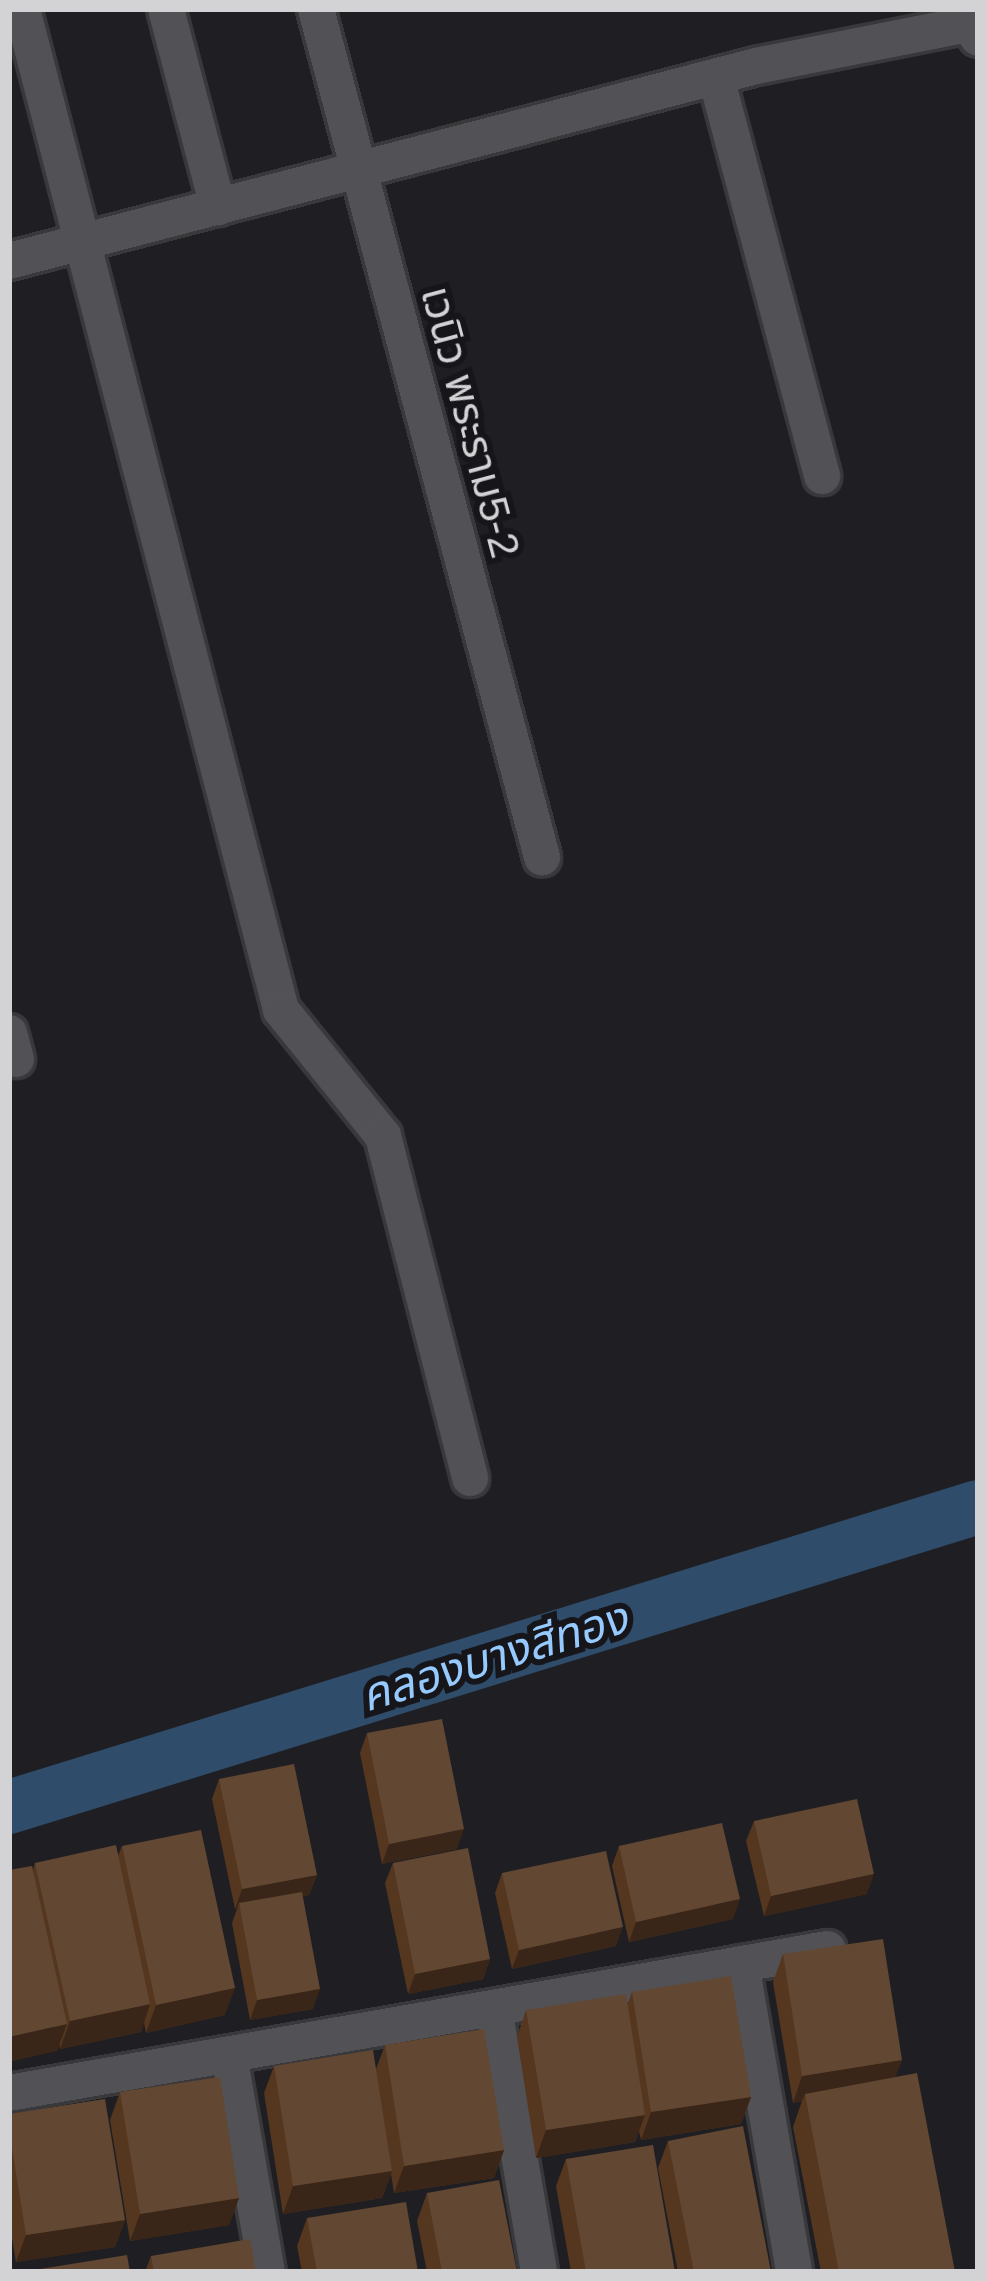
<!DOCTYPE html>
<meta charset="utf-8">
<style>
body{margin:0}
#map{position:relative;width:987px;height:2281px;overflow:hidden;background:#1f1f23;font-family:Helvetica,"Noto Sans Thai",sans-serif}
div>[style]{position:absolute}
.canal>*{height:54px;margin:-27px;padding:0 27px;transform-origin:27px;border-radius:27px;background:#2f4d6b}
.roads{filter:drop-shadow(3px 0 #39393c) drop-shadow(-3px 0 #39393c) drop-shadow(0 3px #39393c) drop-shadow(0 -3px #39393c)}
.street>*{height:36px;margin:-18px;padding:0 18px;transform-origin:18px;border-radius:18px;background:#525256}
.wall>*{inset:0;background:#55361e}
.shaded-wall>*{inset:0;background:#392618}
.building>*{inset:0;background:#624732}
span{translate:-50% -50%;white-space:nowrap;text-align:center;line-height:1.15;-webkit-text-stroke:12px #16161a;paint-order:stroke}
.street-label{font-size:42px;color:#d3d3d6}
.water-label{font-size:45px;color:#96c9fe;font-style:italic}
.frame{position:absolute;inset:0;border:12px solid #d3d3d6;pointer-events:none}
</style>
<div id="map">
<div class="canal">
<div style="left:9px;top:1807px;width:1014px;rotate:-17.2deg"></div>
</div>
<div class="roads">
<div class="street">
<div style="left:22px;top:9px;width:1034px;rotate:75.49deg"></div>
<div style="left:281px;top:1010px;width:162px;rotate:51deg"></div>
<div style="left:383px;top:1136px;width:353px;rotate:75.7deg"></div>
<div style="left:166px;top:9px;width:205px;rotate:75.3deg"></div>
<div style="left:316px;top:9px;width:878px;rotate:75.08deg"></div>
<div style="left:716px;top:77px;width:413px;rotate:75.1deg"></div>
<div style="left:9px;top:261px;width:772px;rotate:-14.63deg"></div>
<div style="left:756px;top:66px;width:216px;rotate:-11.2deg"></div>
<div style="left:968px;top:24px;width:17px;rotate:54deg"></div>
<div style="left:9px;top:1033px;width:27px;rotate:75deg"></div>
<div style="left:741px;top:1964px;width:313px;rotate:80.2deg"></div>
<div style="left:494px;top:2008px;width:268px;rotate:80.3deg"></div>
<div style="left:229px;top:2055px;width:220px;rotate:80.1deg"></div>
<div style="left:9px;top:2093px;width:831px;rotate:-9.98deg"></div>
</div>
</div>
<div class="wall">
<div style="clip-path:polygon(367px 1733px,457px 1849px,382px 1864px,360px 1753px)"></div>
<div style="clip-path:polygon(219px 1779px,317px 1875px,309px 1895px,302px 1896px,313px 2009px,250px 2020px,232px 1923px,237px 1909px,235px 1909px,212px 1799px)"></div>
<div style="clip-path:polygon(754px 1821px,867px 1894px,764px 1916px,746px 1841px)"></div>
<div style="clip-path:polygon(122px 1846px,225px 2015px,146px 2033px,144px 2022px,141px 2032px,60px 2049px,59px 2044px,57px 2051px,33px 1869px,35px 1863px,118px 1856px)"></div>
<div style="clip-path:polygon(619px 1846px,733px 1919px,629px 1942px,612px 1866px)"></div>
<div style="clip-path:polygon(393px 1863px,490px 1959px,483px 1979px,408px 1994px,385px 1883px)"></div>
<div style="clip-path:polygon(502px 1873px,616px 1946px,512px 1969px,495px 1893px)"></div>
<div style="clip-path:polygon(783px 1954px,902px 2060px,895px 2077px,955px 2272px,821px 2272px,793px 2127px,802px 2101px,793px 2103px,773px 1982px)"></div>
<div style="clip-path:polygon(632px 1992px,751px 2097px,741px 2124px,641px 2140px,639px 2131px,635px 2142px,536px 2158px,517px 2037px,526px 2010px,628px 2003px)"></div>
<div style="clip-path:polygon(385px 2045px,504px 2150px,494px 2178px,394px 2193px,391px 2174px,382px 2198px,283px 2214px,264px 2093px,274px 2066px,376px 2069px)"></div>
<div style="clip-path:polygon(120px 2092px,239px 2198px,229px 2225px,130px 2241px,110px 2120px)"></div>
<div style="clip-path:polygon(9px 2114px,125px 2220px,115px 2247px,16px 2262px,9px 2220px)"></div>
<div style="clip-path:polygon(668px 2141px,771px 2272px,678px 2272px,658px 2168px)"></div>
<div style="clip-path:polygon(566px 2159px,675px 2272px,571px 2272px,556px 2186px)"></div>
<div style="clip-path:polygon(427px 2193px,517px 2272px,427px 2272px,417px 2221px)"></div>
<div style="clip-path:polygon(307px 2218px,418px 2272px,302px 2272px,297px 2246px)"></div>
<div style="clip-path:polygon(151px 2256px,256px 2272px,145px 2272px)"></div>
</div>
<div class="shaded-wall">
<div style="clip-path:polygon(464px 1829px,457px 1849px,382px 1864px,389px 1844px)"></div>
<div style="clip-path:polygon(874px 1874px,867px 1894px,764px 1916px,771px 1896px)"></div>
<div style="clip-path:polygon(317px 1875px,309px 1895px,240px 1908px,239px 1903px,237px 1909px,235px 1909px,242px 1889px)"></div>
<div style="clip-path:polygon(740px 1899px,733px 1919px,629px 1942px,636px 1922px)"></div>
<div style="clip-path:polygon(623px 1927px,616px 1946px,512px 1969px,519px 1950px)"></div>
<div style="clip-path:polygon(490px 1959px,483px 1979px,408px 1994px,415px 1974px)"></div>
<div style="clip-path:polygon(235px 1988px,225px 2015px,146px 2033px,156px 2005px)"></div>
<div style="clip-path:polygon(320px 1989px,313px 2009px,250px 2020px,257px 2000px)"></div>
<div style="clip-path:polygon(150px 2004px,141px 2032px,60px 2049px,70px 2021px)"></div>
<div style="clip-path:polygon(67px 2024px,57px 2051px,9px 2062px,9px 2037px)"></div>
<div style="clip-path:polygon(902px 2060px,892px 2087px,805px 2094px,802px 2101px,793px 2103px,802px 2076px)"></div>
<div style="clip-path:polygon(751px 2097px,741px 2124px,641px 2140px,651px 2112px)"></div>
<div style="clip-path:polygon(645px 2115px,635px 2142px,536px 2158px,546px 2130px)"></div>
<div style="clip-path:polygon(504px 2150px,494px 2178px,394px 2193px,404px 2166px)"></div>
<div style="clip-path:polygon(392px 2171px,382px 2198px,283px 2214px,293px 2186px)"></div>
<div style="clip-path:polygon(239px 2198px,229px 2225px,130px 2241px,140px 2214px)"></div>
<div style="clip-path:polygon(125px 2220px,115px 2247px,16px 2262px,26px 2235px)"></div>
</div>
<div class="building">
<div style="clip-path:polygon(442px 1719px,464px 1829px,389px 1844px,367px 1733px)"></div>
<div style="clip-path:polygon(294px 1764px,317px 1875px,242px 1889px,219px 1779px)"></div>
<div style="clip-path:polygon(857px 1799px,874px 1874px,771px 1896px,754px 1821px)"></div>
<div style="clip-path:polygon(722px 1823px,740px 1899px,636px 1922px,619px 1846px)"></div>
<div style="clip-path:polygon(201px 1830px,235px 1988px,156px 2005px,122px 1846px)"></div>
<div style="clip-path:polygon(116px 1845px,150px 2004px,70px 2021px,35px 1863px)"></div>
<div style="clip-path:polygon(468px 1848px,490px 1959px,415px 1974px,393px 1863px)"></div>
<div style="clip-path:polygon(606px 1851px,623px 1927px,519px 1950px,502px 1873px)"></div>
<div style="clip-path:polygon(32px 1866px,67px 2024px,9px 2037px,9px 1870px)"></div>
<div style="clip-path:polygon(302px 1892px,320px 1989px,257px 2000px,239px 1903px)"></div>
<div style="clip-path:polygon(883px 1939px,902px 2060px,802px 2076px,783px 1954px)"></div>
<div style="clip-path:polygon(731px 1976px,751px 2097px,651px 2112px,632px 1992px)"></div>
<div style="clip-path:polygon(626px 1994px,645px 2115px,546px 2130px,526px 2010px)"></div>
<div style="clip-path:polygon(484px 2029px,504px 2150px,404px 2166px,385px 2045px)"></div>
<div style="clip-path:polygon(373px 2050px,392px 2171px,293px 2186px,274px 2066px)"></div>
<div style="clip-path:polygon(917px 2073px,955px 2272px,839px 2272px,805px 2094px)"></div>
<div style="clip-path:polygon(220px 2077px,239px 2198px,140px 2214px,120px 2092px)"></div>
<div style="clip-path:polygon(105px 2099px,125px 2220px,26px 2235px,9px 2130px,9px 2114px)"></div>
<div style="clip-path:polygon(743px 2126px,771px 2272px,694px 2272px,668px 2141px)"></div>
<div style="clip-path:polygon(653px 2145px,675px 2272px,586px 2272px,566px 2159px)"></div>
<div style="clip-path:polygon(499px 2180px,517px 2272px,442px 2272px,427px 2193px)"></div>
<div style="clip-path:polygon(406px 2202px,418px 2272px,317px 2272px,307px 2218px)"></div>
<div style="clip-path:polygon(250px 2239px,256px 2272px,154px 2272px,151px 2256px)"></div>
<div style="clip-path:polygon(127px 2255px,130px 2272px,28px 2272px,28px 2271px)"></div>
</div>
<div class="street-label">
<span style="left:470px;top:422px;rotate:75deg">เวนิว พระราม5-2</span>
</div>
<div class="water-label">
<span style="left:494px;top:1657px;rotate:-17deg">คลองบางสีทอง</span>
</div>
<div class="frame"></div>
</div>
